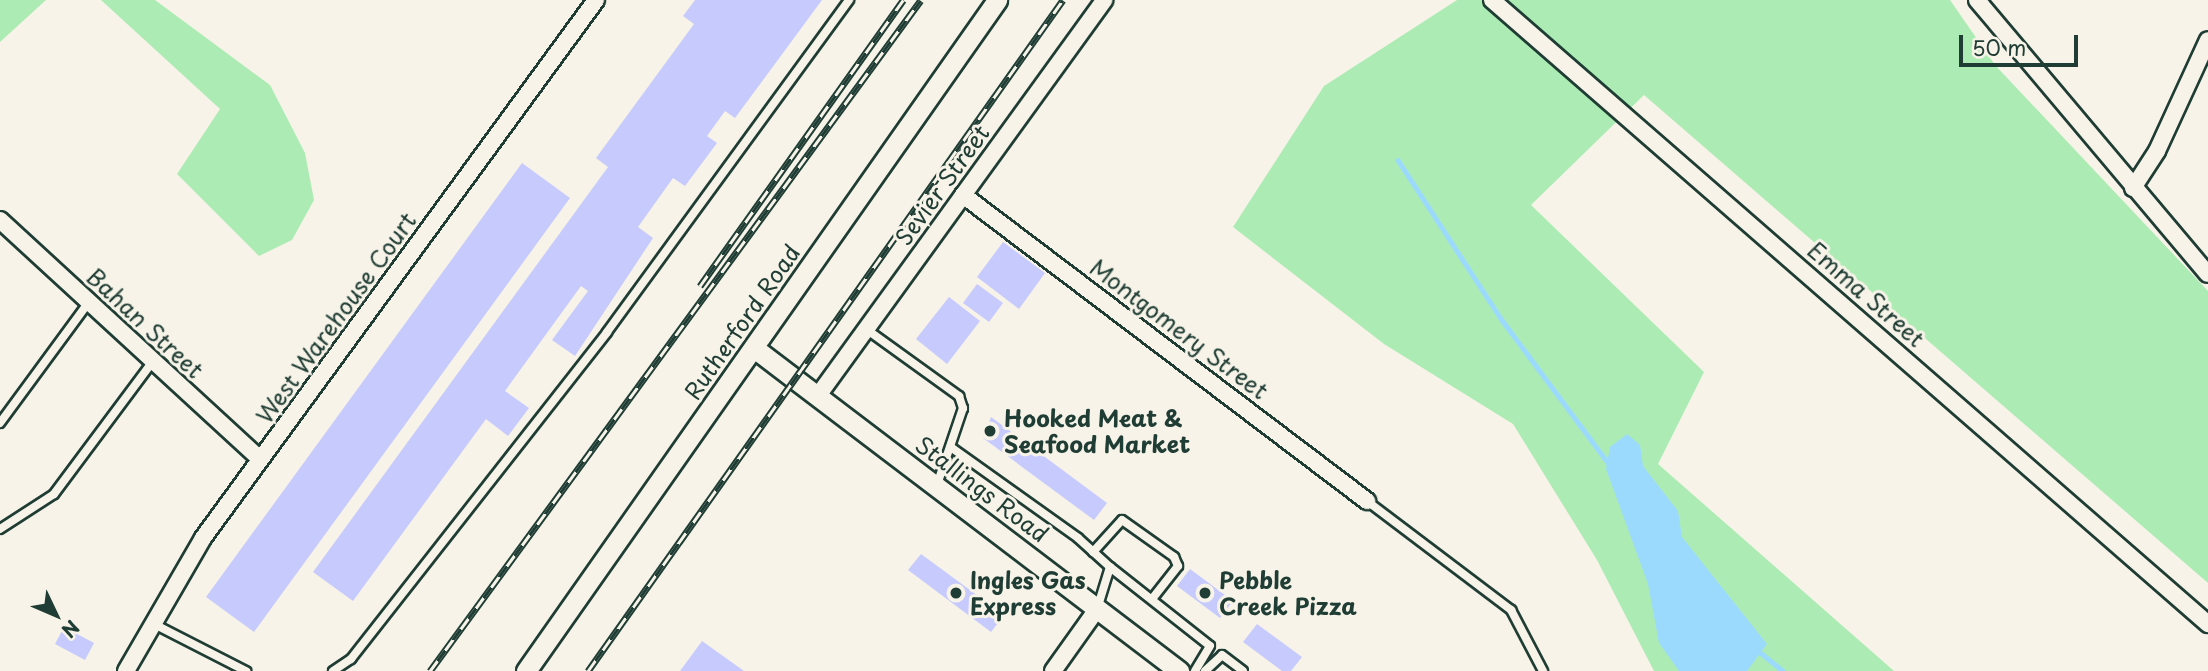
<!DOCTYPE html>
<style>
body{margin:0}
#map{position:relative;width:2208px;height:671px;overflow:hidden;background:#f7f3e8;font-family:"Playpen Sans",sans-serif}
div>[style]{position:absolute}
.green>*{inset:0;background:#acecb4}
.water>*{inset:0;background:#9cdafd}
.stream>*{height:4.5px;margin:-2.25px;padding:0 2.25px;transform-origin:2.25px;border-radius:2.25px;background:#9cdafd}
.building>*{inset:0;background:#c7cafd}
.roads{filter:drop-shadow(2px 0 #1f3d34) drop-shadow(-2px 0 #1f3d34) drop-shadow(0 2px #1f3d34) drop-shadow(0 -2px #1f3d34)}
.service>*{height:8px;margin:-4px;padding:0 4px;transform-origin:4px;border-radius:4px;background:#f7f3e8}
.minor>*{height:16px;margin:-8px;padding:0 8px;transform-origin:8px;border-radius:8px;background:#f7f3e8}
.tertiary>*{height:19px;margin:-9.5px;padding:0 9.5px;transform-origin:9.5px;border-radius:9.5px;background:#f7f3e8}
.rail>*{height:7px;margin-top:-3.5px;transform-origin:0;background:repeating-linear-gradient(90deg,#f7f3e8 0 13px,#1f3d34 0 26px);box-sizing:border-box;border-block:2px solid #1f3d34}
.dots>*{width:19px;height:19px;translate:-50% -50%;box-sizing:border-box;border:4px solid #f7f3e8;border-radius:50%}
span{translate:-50% -50%;white-space:nowrap;text-align:center;line-height:1.15;-webkit-text-stroke:6px #f7f3e8;paint-order:stroke}
.street-label{font-size:23px;color:#1f3d34}
.poi-label{font-size:23px;color:#1f3d34;font-weight:700}
.left{translate:0 -50%;text-align:left}
.north{position:absolute;left:21px;top:580px;width:70px;height:70px;-webkit-text-stroke:5px #f7f3e8;paint-order:stroke;rotate:134deg;font-size:19px;font-weight:700;line-height:28px;text-align:center;color:#1f3d34}
.north::after{content:'';display:block;margin:auto;width:24px;height:32px;background:#1f3d34;clip-path:polygon(50% 0,100% 100%,50% 72%,0 100%)}
.scale{position:absolute;left:1959px;top:35px;width:119px;height:32px;box-sizing:border-box;border:4px solid #1f3d34;border-top:0;padding-left:9px;font-size:21px;line-height:24px;white-space:nowrap;color:#1f3d34;-webkit-text-stroke:5px #f7f3e8;paint-order:stroke}
</style>
<div id="map">
<div class="green">
<div style="clip-path:polygon(0 0,46px 0,0 42px)"></div>
<div style="clip-path:polygon(101px 0,155px 0,270px 85px,305px 153px,314px 200px,292px 240px,259px 256px,177px 174px,220px 109px)"></div>
<div style="clip-path:polygon(1457px 0,1950px 0,1995px 65px,2208px 291px,2208px 583px,1644px 95px,1531px 205px,1704px 372px,1658px 464px,1894px 671px,1654px 671px,1597px 560px,1513px 424px,1384px 344px,1233px 227px,1324px 86px)"></div>
</div>
<div class="water">
<div style="clip-path:polygon(1627px 434px,1640px 445px,1643px 466px,1678px 511px,1682px 537px,1767px 644px,1747px 671px,1679px 671px,1659px 643px,1648px 584px,1606px 469px,1610px 447px)"></div>
</div>
<div class="stream">
<div style="left:1398px;top:160px;width:191px;rotate:57deg"></div>
<div style="left:1502px;top:320px;width:179px;rotate:53.4deg"></div>
<div style="left:1756px;top:649px;width:35px;rotate:39deg"></div>
</div>
<div class="building">
<div style="clip-path:polygon(695px 0,822px 0,735px 118px,725px 111px,707px 136px,717px 143px,685px 186px,673px 178px,638px 227px,653px 238px,575px 356px,552px 340px,588px 291px,581px 286px,505px 391px,529px 408px,508px 436px,486px 419px,353px 601px,313px 572px,608px 167px,596px 158px,694px 24px,683px 16px)"></div>
<div style="clip-path:polygon(522px 163px,570px 198px,254px 632px,206px 597px)"></div>
<div style="clip-path:polygon(1003px 242px,1045px 273px,1019px 309px,977px 277px)"></div>
<div style="clip-path:polygon(977px 284px,1003px 303px,989px 322px,963px 303px)"></div>
<div style="clip-path:polygon(949px 297px,980px 321px,947px 364px,916px 339px)"></div>
<div style="clip-path:polygon(991px 417px,1107px 503px,1094px 520px,983px 438px)"></div>
<div style="clip-path:polygon(921px 554px,1004px 615px,991px 632px,908px 570px)"></div>
<div style="clip-path:polygon(1190px 569px,1233px 601px,1220px 618px,1177px 586px)"></div>
<div style="clip-path:polygon(1257px 624px,1302px 657px,1291px 671px,1282px 671px,1243px 642px)"></div>
<div style="clip-path:polygon(64px 627px,94px 643px,85px 660px,55px 644px)"></div>
<div style="clip-path:polygon(702px 641px,744px 671px,680px 671px)"></div>
</div>
<div class="roads">
<div class="service">
<div style="left:866px;top:329px;width:115px;rotate:35.8deg"></div>
<div style="left:959px;top:396px;width:13px;rotate:72deg"></div>
<div style="left:963px;top:408px;width:81px;rotate:108.7deg"></div>
<div style="left:0;top:423px;width:150px;rotate:-53.7deg"></div>
<div style="left:952px;top:448px;width:155px;rotate:35.5deg"></div>
<div style="left:1078px;top:538px;width:43px;rotate:42.2deg"></div>
<div style="left:1110px;top:567px;width:41px;rotate:107.1deg"></div>
<div style="left:1367px;top:501px;width:181px;rotate:37.1deg"></div>
<div style="left:1511px;top:610px;width:69px;rotate:62.3deg"></div>
<div style="left:0;top:529px;width:64px;rotate:-32.9deg"></div>
<div style="left:54px;top:494px;width:166px;rotate:-53.3deg"></div>
<div style="left:1093px;top:552px;width:43px;rotate:-47.8deg"></div>
<div style="left:1122px;top:520px;width:64px;rotate:35.4deg"></div>
<div style="left:1174px;top:557px;width:10px;rotate:66deg"></div>
<div style="left:1178px;top:566px;width:42px;rotate:128.2deg"></div>
<div style="left:1110px;top:567px;width:127px;rotate:38.3deg"></div>
<div style="left:1210px;top:646px;width:29px;rotate:121deg"></div>
<div style="left:152px;top:623px;width:106px;rotate:27.1deg"></div>
<div style="left:333px;top:671px;width:22px;rotate:-34deg"></div>
<div style="left:351px;top:659px;width:415px;rotate:-51.9deg"></div>
<div style="left:607px;top:332px;width:411px;rotate:-53.9deg"></div>
<div style="left:1205px;top:671px;width:23px;rotate:-43deg"></div>
<div style="left:1222px;top:655px;width:26px;rotate:37deg"></div>
</div>
<div class="minor">
<div style="left:1492px;top:0;width:950px;rotate:41.07deg"></div>
<div style="left:1977px;top:0;width:358px;rotate:49.9deg"></div>
<div style="left:2133px;top:188px;width:44px;rotate:-57deg"></div>
<div style="left:2157px;top:151px;width:122px;rotate:-65.3deg"></div>
<div style="left:963px;top:195px;width:507px;rotate:37.14deg"></div>
<div style="left:0;top:220px;width:353px;rotate:42.6deg"></div>
<div style="left:817px;top:397px;width:490px;rotate:-54.1deg"></div>
<div style="left:126px;top:671px;width:154px;rotate:-59.9deg"></div>
<div style="left:203px;top:538px;width:666px;rotate:-53.85deg"></div>
<div style="left:1053px;top:671px;width:76px;rotate:-54.6deg"></div>
</div>
<div class="tertiary">
<div style="left:754px;top:348px;width:534px;rotate:37.23deg"></div>
<div style="left:526px;top:671px;width:820px;rotate:-54.93deg"></div>
</div>
</div>
<div class="rail">
<div style="left:700px;top:286px;width:351px;rotate:-54.6deg"></div>
<div style="left:430px;top:671px;width:831px;rotate:-53.81deg"></div>
<div style="left:588px;top:671px;width:822px;rotate:-54.71deg"></div>
</div>
<div class="dots">
<div style="left:990px;top:431px;background:#1f3d34"></div>
<div style="left:956px;top:593px;background:#1f3d34"></div>
<div style="left:1205px;top:593px;background:#1f3d34"></div>
</div>
<div class="street-label">
<span style="left:942px;top:185px;rotate:-54deg">Sevier Street</span>
<span style="left:1866px;top:294px;rotate:41deg">Emma Street</span>
<span style="left:336px;top:318px;rotate:-54deg">West Warehouse Court</span>
<span style="left:742px;top:322px;rotate:-55deg">Rutherford Road</span>
<span style="left:145px;top:323px;rotate:43deg">Bahan Street</span>
<span style="left:1179px;top:329px;rotate:37deg">Montgomery Street</span>
<span style="left:982px;top:489px;rotate:37deg">Stallings Road</span>
</div>
<div class="poi-label">
<span class="left" style="left:1004px;top:431px">Hooked Meat &amp;<br>Seafood Market</span>
<span class="left" style="left:970px;top:593px">Ingles Gas<br>Express</span>
<span class="left" style="left:1219px;top:593px">Pebble<br>Creek Pizza</span>
</div>
<div class="north">N</div>
<div class="scale">50 m</div>
</div>
